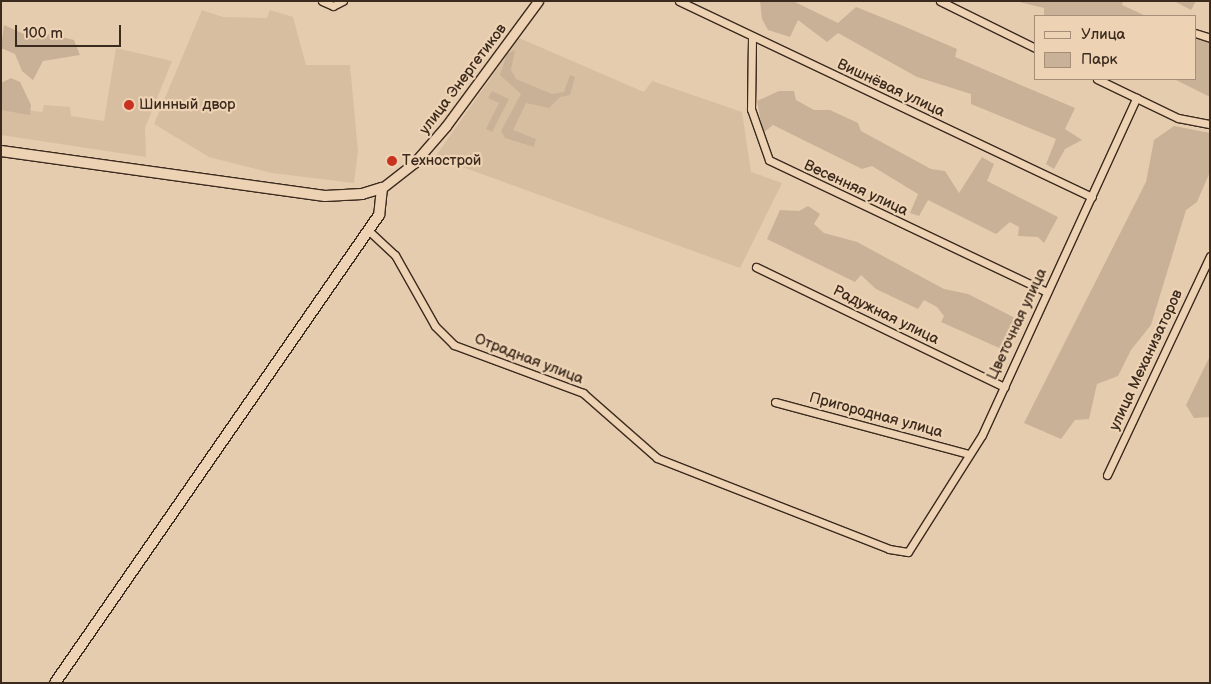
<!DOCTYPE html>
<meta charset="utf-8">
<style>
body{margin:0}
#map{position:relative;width:1211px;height:684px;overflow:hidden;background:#e6ccae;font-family:"Balsamiq Sans",sans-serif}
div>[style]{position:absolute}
.built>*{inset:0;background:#d7bea1}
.green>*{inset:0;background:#c9b197}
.roads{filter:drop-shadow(1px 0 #3b2a1e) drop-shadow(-1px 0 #3b2a1e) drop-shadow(0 1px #3b2a1e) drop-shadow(0 -1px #3b2a1e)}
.minor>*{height:7px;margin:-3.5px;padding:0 3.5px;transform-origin:3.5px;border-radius:3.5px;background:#edd3b4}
.tertiary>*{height:9px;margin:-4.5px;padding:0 4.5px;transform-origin:4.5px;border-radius:4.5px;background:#edd3b4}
.secondary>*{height:10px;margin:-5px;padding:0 5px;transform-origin:5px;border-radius:5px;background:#edd3b4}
.dots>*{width:14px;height:14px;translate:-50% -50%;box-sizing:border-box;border:2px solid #edd3b4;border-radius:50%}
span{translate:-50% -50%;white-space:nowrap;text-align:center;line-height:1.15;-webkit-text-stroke:4.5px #edd3b4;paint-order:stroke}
.street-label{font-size:15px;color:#3b2a1e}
.poi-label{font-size:15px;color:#3b2a1e}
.left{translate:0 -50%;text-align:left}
.frame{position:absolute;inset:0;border:2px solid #3b2a1e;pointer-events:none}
.legend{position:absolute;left:1034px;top:15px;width:162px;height:65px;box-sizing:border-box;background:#edd3b4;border:1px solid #a68f78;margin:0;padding:6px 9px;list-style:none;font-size:15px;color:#3b2a1e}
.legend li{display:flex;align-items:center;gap:10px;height:25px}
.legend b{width:25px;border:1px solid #a68f78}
.scale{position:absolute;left:15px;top:25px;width:106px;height:22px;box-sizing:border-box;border:2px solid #3b2a1e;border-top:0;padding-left:6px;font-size:15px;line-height:18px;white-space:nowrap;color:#3b2a1e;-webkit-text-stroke:4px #edd3b4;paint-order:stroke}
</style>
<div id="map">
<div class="built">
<div style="clip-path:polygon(202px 10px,223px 17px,267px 18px,270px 10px,293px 17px,306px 65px,350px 65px,358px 151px,354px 183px,272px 173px,209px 157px,154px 124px)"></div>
<div style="clip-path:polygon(519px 38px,644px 92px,652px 81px,742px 112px,751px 172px,782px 183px,740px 268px,435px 157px)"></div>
<div style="clip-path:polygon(116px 48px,172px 61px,145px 128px,146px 157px,1px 135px,1px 107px,42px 112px,44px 105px,70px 107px,71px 116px,104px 121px)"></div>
</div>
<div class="green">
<div style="clip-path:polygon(760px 1px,795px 2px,838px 23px,856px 7px,901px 25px,957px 49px,955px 57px,1075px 108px,1065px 129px,1082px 140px,1065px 149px,1054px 169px,1046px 164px,1056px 139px,971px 104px,971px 94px,917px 77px,838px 33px,827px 42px,798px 20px,790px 37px,768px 30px,762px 19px)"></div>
<div style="clip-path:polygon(1015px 1px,1123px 1px,1122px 5px,1146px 16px,1044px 16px,1044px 8px)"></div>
<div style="clip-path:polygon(1174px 1px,1196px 1px,1191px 10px)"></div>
<div style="clip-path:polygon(4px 25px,35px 39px,49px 34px,74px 40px,80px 55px,43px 61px,33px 80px,22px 71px,15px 54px,1px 48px)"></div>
<div style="clip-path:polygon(1195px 38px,1210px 43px,1210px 97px,1174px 79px,1195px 79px)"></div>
<div style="clip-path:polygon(515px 50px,511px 70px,516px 79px,552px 94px,564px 92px,570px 75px,575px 77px,570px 95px,560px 97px,549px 108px,526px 103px,513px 130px,536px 139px,534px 147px,505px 138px,501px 131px,521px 94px,500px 75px,507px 54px)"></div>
<div style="clip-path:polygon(11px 78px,20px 82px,31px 105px,30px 115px,1px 110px,1px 83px)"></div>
<div style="clip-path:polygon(492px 91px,509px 99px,492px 132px,486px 129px,499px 103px,488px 98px)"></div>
<div style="clip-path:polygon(779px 91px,794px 91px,796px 100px,814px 110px,830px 110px,858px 123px,861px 131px,931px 169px,945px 171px,959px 193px,982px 157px,994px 164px,987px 181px,1058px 217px,1044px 243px,1038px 237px,1018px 236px,1019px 227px,1010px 222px,996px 234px,928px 200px,919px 216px,910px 213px,918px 194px,872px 166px,862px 169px,773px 125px,763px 133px,757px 101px)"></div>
<div style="clip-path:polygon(1174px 126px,1210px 133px,1210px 172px,1197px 202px,1186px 210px,1151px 325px,1131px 350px,1118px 376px,1097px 384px,1089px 419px,1075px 420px,1061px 439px,1024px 423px,1146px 182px,1154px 140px)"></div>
<div style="clip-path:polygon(808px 206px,820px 214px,814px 224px,824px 233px,857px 242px,944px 289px,968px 294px,1015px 318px,1015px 331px,1006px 351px,941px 322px,944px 316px,937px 307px,924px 300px,918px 309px,876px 289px,861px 275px,855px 282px,767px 239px,780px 210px,799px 211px)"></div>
<div style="clip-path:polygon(1210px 356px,1210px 417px,1194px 418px,1186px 405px)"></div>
</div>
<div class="roads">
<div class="minor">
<div style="left:322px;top:1px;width:12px;rotate:24deg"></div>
<div style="left:333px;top:6px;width:11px;rotate:-27deg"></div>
<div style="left:679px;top:1px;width:457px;rotate:25.4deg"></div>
<div style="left:940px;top:1px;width:106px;rotate:26.3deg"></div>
<div style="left:1195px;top:33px;width:16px;rotate:18deg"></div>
<div style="left:752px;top:38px;width:71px;rotate:90.8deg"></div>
<div style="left:751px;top:109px;width:54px;rotate:70.6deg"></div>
<div style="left:769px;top:160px;width:308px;rotate:25.4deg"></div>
<div style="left:1097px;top:79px;width:90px;rotate:25.7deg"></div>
<div style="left:1178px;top:118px;width:33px;rotate:11deg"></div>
<div style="left:368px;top:230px;width:37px;rotate:43deg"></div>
<div style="left:395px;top:255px;width:81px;rotate:60.6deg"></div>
<div style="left:435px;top:326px;width:27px;rotate:45deg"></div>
<div style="left:454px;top:345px;width:138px;rotate:20.4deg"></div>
<div style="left:583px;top:393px;width:98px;rotate:41.3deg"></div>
<div style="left:657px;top:458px;width:249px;rotate:21.4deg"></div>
<div style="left:889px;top:549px;width:19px;rotate:9deg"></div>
<div style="left:908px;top:552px;width:138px;rotate:-57.7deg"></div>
<div style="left:982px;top:435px;width:371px;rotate:-65.4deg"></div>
<div style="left:756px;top:267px;width:276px;rotate:25.8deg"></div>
<div style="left:775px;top:402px;width:201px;rotate:15deg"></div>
<div style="left:1107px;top:475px;width:242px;rotate:-64.8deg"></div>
</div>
<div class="tertiary">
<div style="left:382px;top:188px;width:41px;rotate:-38deg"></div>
<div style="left:414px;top:163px;width:49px;rotate:-49.1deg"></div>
<div style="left:446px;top:126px;width:155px;rotate:-53.6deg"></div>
</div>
<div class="secondary">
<div style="left:1px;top:151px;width:327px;rotate:7.9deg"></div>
<div style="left:325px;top:196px;width:37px;rotate:-3deg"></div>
<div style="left:362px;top:194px;width:21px;rotate:-17deg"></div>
<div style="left:382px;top:188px;width:27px;rotate:96deg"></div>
<div style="left:379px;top:215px;width:569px;rotate:124.7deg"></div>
</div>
</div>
<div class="dots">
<div style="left:129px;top:105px;background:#c8321e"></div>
<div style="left:392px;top:161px;background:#c8321e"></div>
</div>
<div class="street-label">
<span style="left:463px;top:79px;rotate:-53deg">улица Энергетиков</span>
<span style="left:891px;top:88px;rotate:25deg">Вишнёвая улица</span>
<span style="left:856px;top:188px;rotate:25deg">Весенняя улица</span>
<span style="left:886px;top:315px;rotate:26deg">Радужная улица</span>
<span style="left:1017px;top:324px;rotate:-65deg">Цветочная улица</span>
<span style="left:529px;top:359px;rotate:21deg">Отрадная улица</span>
<span style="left:1146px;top:360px;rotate:-65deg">улица Механизаторов</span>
<span style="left:876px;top:415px;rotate:15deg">Пригородная улица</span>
</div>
<div class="poi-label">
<span class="left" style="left:139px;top:105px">Шинный двор</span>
<span class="left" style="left:402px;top:161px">Технострой</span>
</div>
<div class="frame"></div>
<ul class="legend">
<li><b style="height:6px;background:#edd3b4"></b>Улица</li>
<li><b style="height:14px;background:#c9b197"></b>Парк</li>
</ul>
<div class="scale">100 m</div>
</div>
